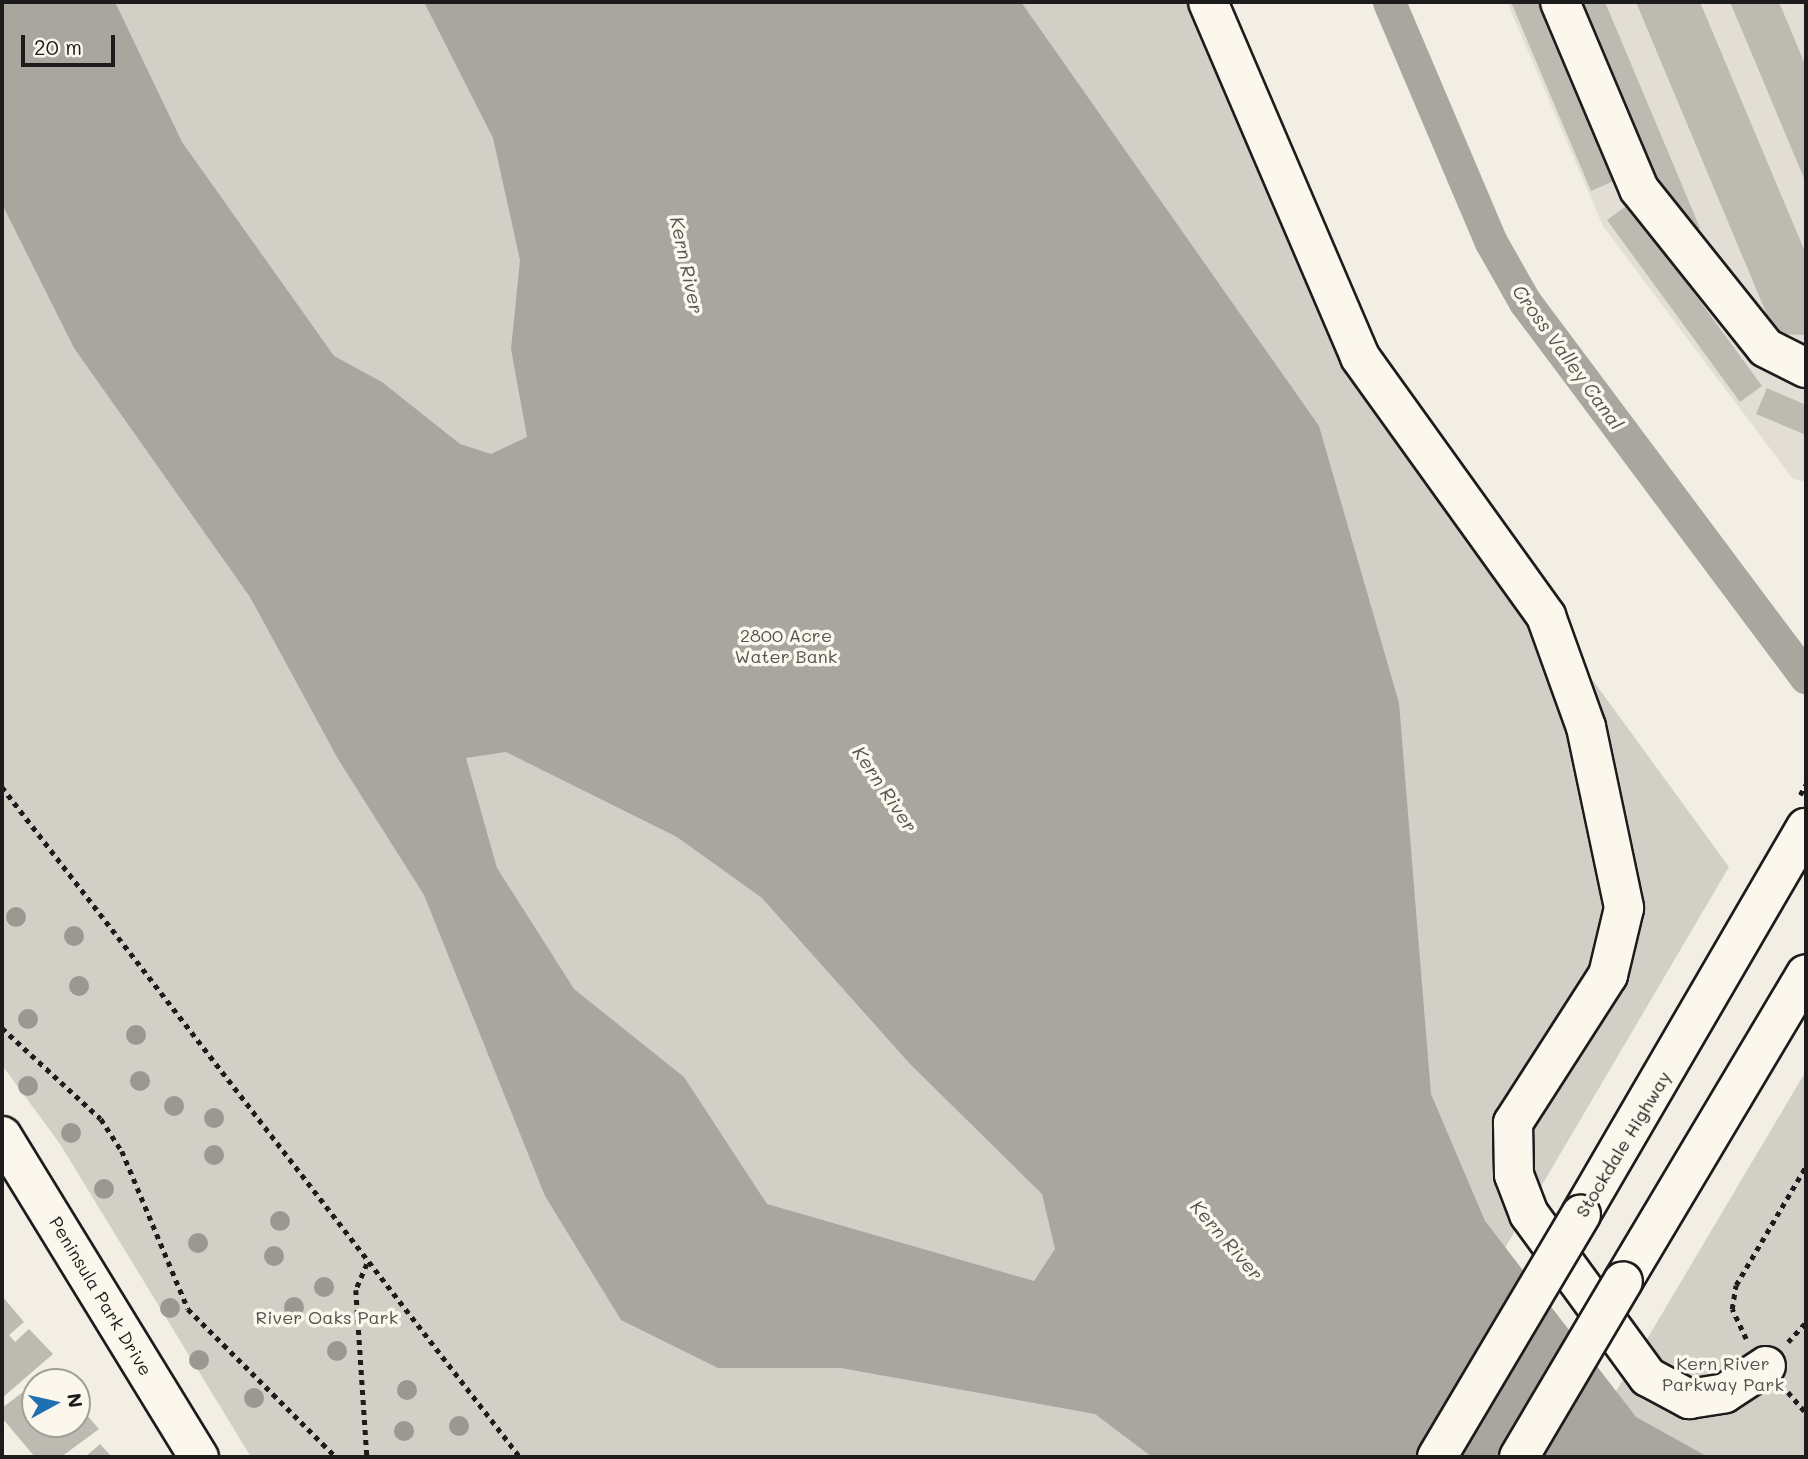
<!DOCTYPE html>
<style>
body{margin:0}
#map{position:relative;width:1808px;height:1459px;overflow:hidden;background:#f2eee4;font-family:Mali,sans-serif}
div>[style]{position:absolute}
.built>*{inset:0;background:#e2ded5}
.green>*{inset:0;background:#d2cfc6}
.water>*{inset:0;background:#a9a6a0}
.canal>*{height:33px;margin:-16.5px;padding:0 16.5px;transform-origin:16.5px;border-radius:16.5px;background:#a9a6a0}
.building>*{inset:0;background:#bdbab1}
.path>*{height:4.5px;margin-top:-2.25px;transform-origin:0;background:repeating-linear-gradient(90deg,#1c1c1c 0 5px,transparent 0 10px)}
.roads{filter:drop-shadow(2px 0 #1c1c1c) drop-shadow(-2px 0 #1c1c1c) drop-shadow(0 2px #1c1c1c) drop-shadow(0 -2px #1c1c1c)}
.minor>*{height:38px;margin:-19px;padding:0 19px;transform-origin:19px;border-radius:19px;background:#fbf7ec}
.major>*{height:38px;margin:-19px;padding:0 19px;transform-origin:19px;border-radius:19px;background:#fbf7ec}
.bridges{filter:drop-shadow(2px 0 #1c1c1c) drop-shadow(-2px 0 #1c1c1c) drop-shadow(0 2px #1c1c1c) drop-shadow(0 -2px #1c1c1c)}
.major-bridge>*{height:38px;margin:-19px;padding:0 19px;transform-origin:19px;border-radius:19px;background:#fbf7ec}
.trees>*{width:20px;height:20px;margin:-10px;border-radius:50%;background:#9b9892}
span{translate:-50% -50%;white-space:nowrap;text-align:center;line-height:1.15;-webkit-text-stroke:7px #fbf7ec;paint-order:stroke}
.park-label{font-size:18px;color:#53524f}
.street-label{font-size:18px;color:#1c1c1c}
.water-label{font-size:19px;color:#545351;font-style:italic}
.frame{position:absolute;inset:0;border:4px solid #1c1c1c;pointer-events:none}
.north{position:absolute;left:21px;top:1368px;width:70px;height:70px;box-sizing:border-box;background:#fbf7ec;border:2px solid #a29f99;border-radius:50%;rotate:82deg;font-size:19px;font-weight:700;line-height:28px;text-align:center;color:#1c1c1c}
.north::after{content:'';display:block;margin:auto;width:24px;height:32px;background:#1f6fb2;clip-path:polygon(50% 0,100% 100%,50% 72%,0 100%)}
.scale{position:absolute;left:21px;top:35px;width:94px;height:32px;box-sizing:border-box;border:4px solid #1c1c1c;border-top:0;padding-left:9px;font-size:21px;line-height:24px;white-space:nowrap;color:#1c1c1c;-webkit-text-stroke:5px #fbf7ec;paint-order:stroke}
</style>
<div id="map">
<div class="built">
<div style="clip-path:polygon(1507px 2px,1806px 2px,1806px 482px,1793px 479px,1603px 226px)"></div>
</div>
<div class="green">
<div style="clip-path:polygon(2px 2px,1208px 2px,1336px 309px,1546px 616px,1729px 867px,1382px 1457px,251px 1457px,60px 1144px,2px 1065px)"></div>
<div style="clip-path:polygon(1806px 1071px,1806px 1457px,1577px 1457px)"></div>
</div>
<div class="water">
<div style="clip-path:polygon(evenodd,2px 2px,115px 2px,182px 142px,334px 356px,382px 382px,460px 444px,491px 454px,527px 437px,511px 349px,520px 260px,493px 138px,424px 2px,1021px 2px,1319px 426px,1399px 703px,1431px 1094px,1485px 1221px,1636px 1417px,1708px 1457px,1152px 1457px,1095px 1414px,841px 1368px,718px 1368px,621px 1320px,545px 1196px,424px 895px,338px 759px,250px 597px,74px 348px,2px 204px,2px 2px,506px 752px,677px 837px,762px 898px,910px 1064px,1042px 1194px,1055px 1249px,1034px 1281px,767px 1204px,684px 1077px,574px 989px,497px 868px,466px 758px,506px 752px)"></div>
</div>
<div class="canal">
<div style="left:1389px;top:2px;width:261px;rotate:67deg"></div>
<div style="left:1491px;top:242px;width:69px;rotate:60.5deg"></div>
<div style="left:1525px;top:302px;width:469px;rotate:53.2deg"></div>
</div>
<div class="building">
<div style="clip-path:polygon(1511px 2px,1541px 2px,1616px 180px,1591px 191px)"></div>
<div style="clip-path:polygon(1573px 2px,1605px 2px,1700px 228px,1686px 234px,1652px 188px)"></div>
<div style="clip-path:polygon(1636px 2px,1700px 2px,1806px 254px,1806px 335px,1775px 334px)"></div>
<div style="clip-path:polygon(1730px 2px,1779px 2px,1806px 67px,1806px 183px)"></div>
<div style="clip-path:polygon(1629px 204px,1762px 386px,1740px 402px,1607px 220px)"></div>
<div style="clip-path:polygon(1767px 388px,1806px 405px,1806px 435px,1756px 414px)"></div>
<div style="clip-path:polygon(2px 1296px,24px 1322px,9px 1335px,15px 1342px,29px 1329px,53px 1354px,2px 1398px)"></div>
<div style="clip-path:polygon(51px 1369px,62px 1382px,36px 1382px)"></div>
<div style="clip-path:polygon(35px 1383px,35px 1424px,77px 1424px,77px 1404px,99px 1429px,61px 1457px,35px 1457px,2px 1418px,2px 1408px)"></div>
<div style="clip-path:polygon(100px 1444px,112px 1457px,85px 1457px)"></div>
</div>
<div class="path">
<div style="left:2px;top:787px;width:847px;rotate:52.29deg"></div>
<div style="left:1800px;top:795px;width:13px;rotate:-61deg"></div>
<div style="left:2px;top:1028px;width:134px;rotate:42.6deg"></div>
<div style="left:101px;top:1119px;width:38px;rotate:57deg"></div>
<div style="left:122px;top:1151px;width:171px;rotate:67.3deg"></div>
<div style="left:188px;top:1309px;width:209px;rotate:45deg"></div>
<div style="left:367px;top:1264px;width:28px;rotate:113deg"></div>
<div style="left:356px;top:1290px;width:167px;rotate:86.2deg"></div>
<div style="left:1746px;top:1339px;width:33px;rotate:-115deg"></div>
<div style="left:1732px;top:1309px;width:24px;rotate:-81deg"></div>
<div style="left:1736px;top:1285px;width:138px;rotate:-59.5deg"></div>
<div style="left:1788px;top:1342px;width:27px;rotate:-48deg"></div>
<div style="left:1788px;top:1392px;width:28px;rotate:49deg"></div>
</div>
<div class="roads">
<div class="minor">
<div style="left:1208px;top:2px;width:386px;rotate:66.8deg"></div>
<div style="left:1360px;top:357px;width:319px;rotate:54.3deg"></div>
<div style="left:1546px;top:616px;width:118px;rotate:70.2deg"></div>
<div style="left:1586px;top:727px;width:185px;rotate:78.1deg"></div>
<div style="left:1624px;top:908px;width:69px;rotate:103.4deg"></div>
<div style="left:1608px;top:975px;width:176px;rotate:122.7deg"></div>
<div style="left:1513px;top:1123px;width:52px;rotate:88.9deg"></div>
<div style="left:1514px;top:1175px;width:42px;rotate:69deg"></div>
<div style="left:1529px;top:1214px;width:202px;rotate:53.9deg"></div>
<div style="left:1648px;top:1377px;width:47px;rotate:28.2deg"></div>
<div style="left:1689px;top:1399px;width:36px;rotate:-9deg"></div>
<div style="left:1725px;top:1393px;width:49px;rotate:-33.4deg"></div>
<div style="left:1560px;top:2px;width:203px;rotate:67.1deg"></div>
<div style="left:1639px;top:189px;width:203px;rotate:51.4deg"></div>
<div style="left:1766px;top:348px;width:45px;rotate:26.6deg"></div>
<div style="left:2px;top:1136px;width:377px;rotate:58.5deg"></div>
</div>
<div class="major">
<div style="left:1581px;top:1214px;width:447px;rotate:-59.8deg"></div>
<div style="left:1623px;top:1281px;width:357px;rotate:-59.2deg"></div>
</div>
</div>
<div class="bridges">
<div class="major-bridge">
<div style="left:1437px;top:1457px;width:282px;rotate:-59.3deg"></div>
<div style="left:1519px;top:1457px;width:204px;rotate:-59.4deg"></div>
</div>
</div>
<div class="trees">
<div style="left:16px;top:917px"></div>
<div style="left:74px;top:936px"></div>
<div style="left:79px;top:986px"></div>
<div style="left:28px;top:1019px"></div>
<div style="left:136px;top:1035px"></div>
<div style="left:140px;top:1081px"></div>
<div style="left:28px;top:1086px"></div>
<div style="left:174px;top:1106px"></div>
<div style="left:214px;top:1118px"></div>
<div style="left:71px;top:1133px"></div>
<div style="left:214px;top:1155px"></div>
<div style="left:104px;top:1189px"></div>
<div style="left:280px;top:1221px"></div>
<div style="left:198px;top:1243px"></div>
<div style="left:274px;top:1256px"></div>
<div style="left:324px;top:1287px"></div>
<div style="left:294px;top:1307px"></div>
<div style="left:170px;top:1308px"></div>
<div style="left:337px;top:1351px"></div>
<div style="left:199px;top:1360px"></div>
<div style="left:407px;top:1390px"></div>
<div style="left:254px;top:1398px"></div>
<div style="left:459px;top:1426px"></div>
<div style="left:404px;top:1431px"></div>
</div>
<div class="park-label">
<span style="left:786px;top:646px">2800 Acre<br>Water Bank</span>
<span style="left:327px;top:1317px">River Oaks Park</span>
<span style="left:1723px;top:1374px">Kern River<br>Parkway Park</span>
</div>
<div class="street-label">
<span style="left:1623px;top:1144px;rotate:-59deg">Stockdale Highway</span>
<span style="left:101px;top:1296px;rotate:59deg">Peninsula Park Drive</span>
</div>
<div class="water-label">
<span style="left:687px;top:265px;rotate:78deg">Kern River</span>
<span style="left:1568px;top:357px;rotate:54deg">Cross Valley Canal</span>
<span style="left:885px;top:789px;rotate:56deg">Kern River</span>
<span style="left:1227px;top:1240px;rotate:49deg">Kern River</span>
</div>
<div class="frame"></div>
<div class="north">N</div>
<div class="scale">20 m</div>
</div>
